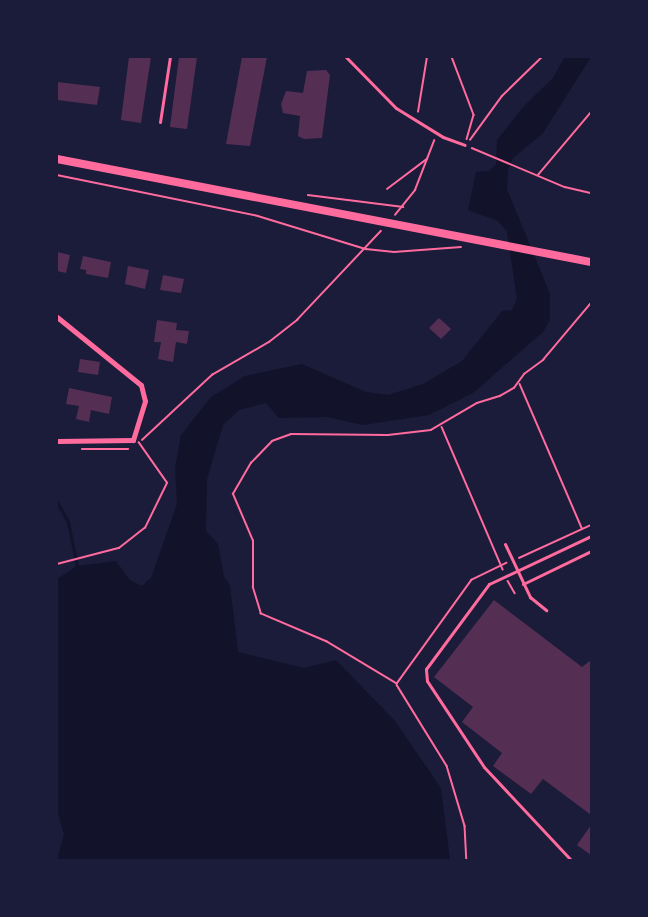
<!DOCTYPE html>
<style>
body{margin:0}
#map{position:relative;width:648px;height:917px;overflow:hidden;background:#1b1b3a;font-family:Manrope,sans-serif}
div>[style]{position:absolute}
.water>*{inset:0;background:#12122b}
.stream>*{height:3px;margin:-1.5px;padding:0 1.5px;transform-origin:1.5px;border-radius:1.5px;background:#12122b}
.building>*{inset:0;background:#542f53}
.path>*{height:1.5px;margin:-0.75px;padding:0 0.75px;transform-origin:0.75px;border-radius:0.75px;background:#ff6b9d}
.service>*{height:3px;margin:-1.5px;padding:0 1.5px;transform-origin:1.5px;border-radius:1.5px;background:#ff6b9d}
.minor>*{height:5px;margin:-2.5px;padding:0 2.5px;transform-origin:2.5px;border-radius:2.5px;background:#ff6b9d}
.secondary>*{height:8px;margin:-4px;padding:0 4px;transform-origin:4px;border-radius:4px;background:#ff6b9d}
span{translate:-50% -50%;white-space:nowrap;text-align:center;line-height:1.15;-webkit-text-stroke:4.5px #1b1b3a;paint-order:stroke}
.frame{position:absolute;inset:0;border:58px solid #1b1b3a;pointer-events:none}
</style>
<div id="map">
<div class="water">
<div style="clip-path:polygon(591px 57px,543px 133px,513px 158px,508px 169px,507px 189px,550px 294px,550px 319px,544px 331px,473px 393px,429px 415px,363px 425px,326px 417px,279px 418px,266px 403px,239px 410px,223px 425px,207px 479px,206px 531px,218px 544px,224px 577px,230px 585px,238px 652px,304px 668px,336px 660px,395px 721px,441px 788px,450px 860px,57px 860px,64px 834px,57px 811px,57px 579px,77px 566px,116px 561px,130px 580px,142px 586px,151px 578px,177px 504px,175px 468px,181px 435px,211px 397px,245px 376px,302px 364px,366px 392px,388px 395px,423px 384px,462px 361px,502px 311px,512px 310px,517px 299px,507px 232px,498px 221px,468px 210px,476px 172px,489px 171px,496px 164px,497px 140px,524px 106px,553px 78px,564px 58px)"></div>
</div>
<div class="stream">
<div style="left:57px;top:502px;width:23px;rotate:61deg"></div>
<div style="left:68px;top:522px;width:45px;rotate:78.4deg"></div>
</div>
<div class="building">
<div style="clip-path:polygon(129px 57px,151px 57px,141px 123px,121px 120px)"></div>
<div style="clip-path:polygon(179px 57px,197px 57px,187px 129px,170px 127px)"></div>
<div style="clip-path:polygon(242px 57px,267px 57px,250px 146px,226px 144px)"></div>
<div style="clip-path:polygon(326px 70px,330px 75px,322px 138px,304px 139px,298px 136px,300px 116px,283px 113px,281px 104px,286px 91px,303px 93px,307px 71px)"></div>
<div style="clip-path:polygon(57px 82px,100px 87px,97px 105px,57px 100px)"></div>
<div style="clip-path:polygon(57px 252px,70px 255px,66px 273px,57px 271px)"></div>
<div style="clip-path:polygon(83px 256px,111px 262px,108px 278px,86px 274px,86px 270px,80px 269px)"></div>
<div style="clip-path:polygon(128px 266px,149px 270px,145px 289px,125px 284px)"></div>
<div style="clip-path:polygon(163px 275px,184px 279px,181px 293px,160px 290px)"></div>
<div style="clip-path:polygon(439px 318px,451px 329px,441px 339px,429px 328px)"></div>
<div style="clip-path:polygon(157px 320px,177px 323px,176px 330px,189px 331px,187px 344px,176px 342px,173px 362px,158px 359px,161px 342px,154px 342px)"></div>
<div style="clip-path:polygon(80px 359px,100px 362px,98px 375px,78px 372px)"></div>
<div style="clip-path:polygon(69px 388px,112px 397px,109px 414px,91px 410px,89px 422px,76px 419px,79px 406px,66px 404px)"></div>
<div style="clip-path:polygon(494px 600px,582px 667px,591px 660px,591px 815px,543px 779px,531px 794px,493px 766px,502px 753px,462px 722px,473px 707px,434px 677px)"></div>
<div style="clip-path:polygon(591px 825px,591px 855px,577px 845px)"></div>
</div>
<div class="path">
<div style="left:452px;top:57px;width:62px;rotate:69.2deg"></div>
<div style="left:474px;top:115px;width:25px;rotate:106deg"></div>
<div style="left:418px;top:112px;width:56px;rotate:-80.7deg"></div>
<div style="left:470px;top:140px;width:54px;rotate:-54deg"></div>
<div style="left:502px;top:96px;width:56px;rotate:-44.3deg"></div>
<div style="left:472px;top:148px;width:101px;rotate:22.8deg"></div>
<div style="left:565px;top:187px;width:27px;rotate:13deg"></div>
<div style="left:57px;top:175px;width:205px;rotate:11.5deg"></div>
<div style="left:258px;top:216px;width:113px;rotate:17deg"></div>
<div style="left:366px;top:249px;width:28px;rotate:6deg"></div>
<div style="left:394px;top:252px;width:67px;rotate:-4.3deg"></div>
<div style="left:538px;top:175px;width:82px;rotate:-49.9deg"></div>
<div style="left:387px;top:189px;width:50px;rotate:-36.9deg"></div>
<div style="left:308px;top:195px;width:96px;rotate:7.2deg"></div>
<div style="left:395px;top:215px;width:32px;rotate:-51deg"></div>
<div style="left:415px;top:190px;width:53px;rotate:-68.8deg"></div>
<div style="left:520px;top:384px;width:157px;rotate:66.7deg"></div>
<div style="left:442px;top:427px;width:155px;rotate:66.8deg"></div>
<div style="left:142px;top:440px;width:96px;rotate:-42.9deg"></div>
<div style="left:212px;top:375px;width:66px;rotate:-30.1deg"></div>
<div style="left:269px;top:342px;width:36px;rotate:-38deg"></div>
<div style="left:297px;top:320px;width:122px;rotate:-46.7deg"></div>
<div style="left:82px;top:449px;width:46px"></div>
<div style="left:519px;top:558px;width:79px;rotate:-24.6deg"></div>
<div style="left:507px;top:563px;width:39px;rotate:154deg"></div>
<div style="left:472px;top:580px;width:128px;rotate:125.8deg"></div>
<div style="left:397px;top:684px;width:82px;rotate:-149deg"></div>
<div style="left:327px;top:642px;width:72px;rotate:-157deg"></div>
<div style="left:261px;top:614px;width:28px;rotate:-107deg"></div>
<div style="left:253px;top:587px;width:46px;rotate:-90deg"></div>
<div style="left:253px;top:541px;width:51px;rotate:-113.1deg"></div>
<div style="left:233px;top:494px;width:36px;rotate:-60deg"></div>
<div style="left:251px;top:463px;width:30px;rotate:-46deg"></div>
<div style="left:272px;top:441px;width:20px;rotate:-20deg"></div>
<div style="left:291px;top:434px;width:97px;rotate:0.6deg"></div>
<div style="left:388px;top:435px;width:43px;rotate:-6.6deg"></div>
<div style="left:431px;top:430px;width:53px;rotate:-30.4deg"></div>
<div style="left:477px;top:403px;width:24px;rotate:-17deg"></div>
<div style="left:500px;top:396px;width:16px;rotate:-30deg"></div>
<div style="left:514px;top:388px;width:17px;rotate:-54deg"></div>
<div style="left:524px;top:374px;width:24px;rotate:-36deg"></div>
<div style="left:543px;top:360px;width:75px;rotate:-49.9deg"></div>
<div style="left:57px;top:564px;width:64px;rotate:-14.5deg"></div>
<div style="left:119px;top:548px;width:33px;rotate:-38deg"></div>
<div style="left:145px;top:528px;width:50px;rotate:-63.9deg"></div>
<div style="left:167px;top:483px;width:49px;rotate:-125deg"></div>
<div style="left:508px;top:581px;width:14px;rotate:60deg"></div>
<div style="left:397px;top:685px;width:95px;rotate:58.3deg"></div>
<div style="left:447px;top:766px;width:63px;rotate:73.3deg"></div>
<div style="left:465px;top:826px;width:34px;rotate:87deg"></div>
</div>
<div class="service">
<div style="left:346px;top:57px;width:71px;rotate:45.6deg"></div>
<div style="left:396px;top:108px;width:55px;rotate:31.7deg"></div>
<div style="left:443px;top:137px;width:23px;rotate:20deg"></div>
<div style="left:160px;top:122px;width:66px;rotate:-81.3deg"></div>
<div style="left:505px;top:544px;width:59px;rotate:64.7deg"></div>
<div style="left:530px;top:597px;width:21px;rotate:39deg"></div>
<div style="left:523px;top:584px;width:76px;rotate:-25.9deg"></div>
<div style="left:571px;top:860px;width:127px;rotate:-133.1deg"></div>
<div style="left:484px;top:767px;width:103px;rotate:-123.5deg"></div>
<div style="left:427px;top:681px;width:12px;rotate:-95deg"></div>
<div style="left:426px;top:669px;width:106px;rotate:-53.5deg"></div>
<div style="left:489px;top:584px;width:113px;rotate:-25.2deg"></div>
</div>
<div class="minor">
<div style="left:57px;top:317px;width:108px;rotate:39deg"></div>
<div style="left:141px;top:385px;width:16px;rotate:76deg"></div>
<div style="left:145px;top:401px;width:41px;rotate:107.1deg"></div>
<div style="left:133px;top:440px;width:76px;rotate:179.2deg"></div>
</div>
<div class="secondary">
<div style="left:57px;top:159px;width:544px;rotate:10.92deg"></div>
</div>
<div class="frame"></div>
</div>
